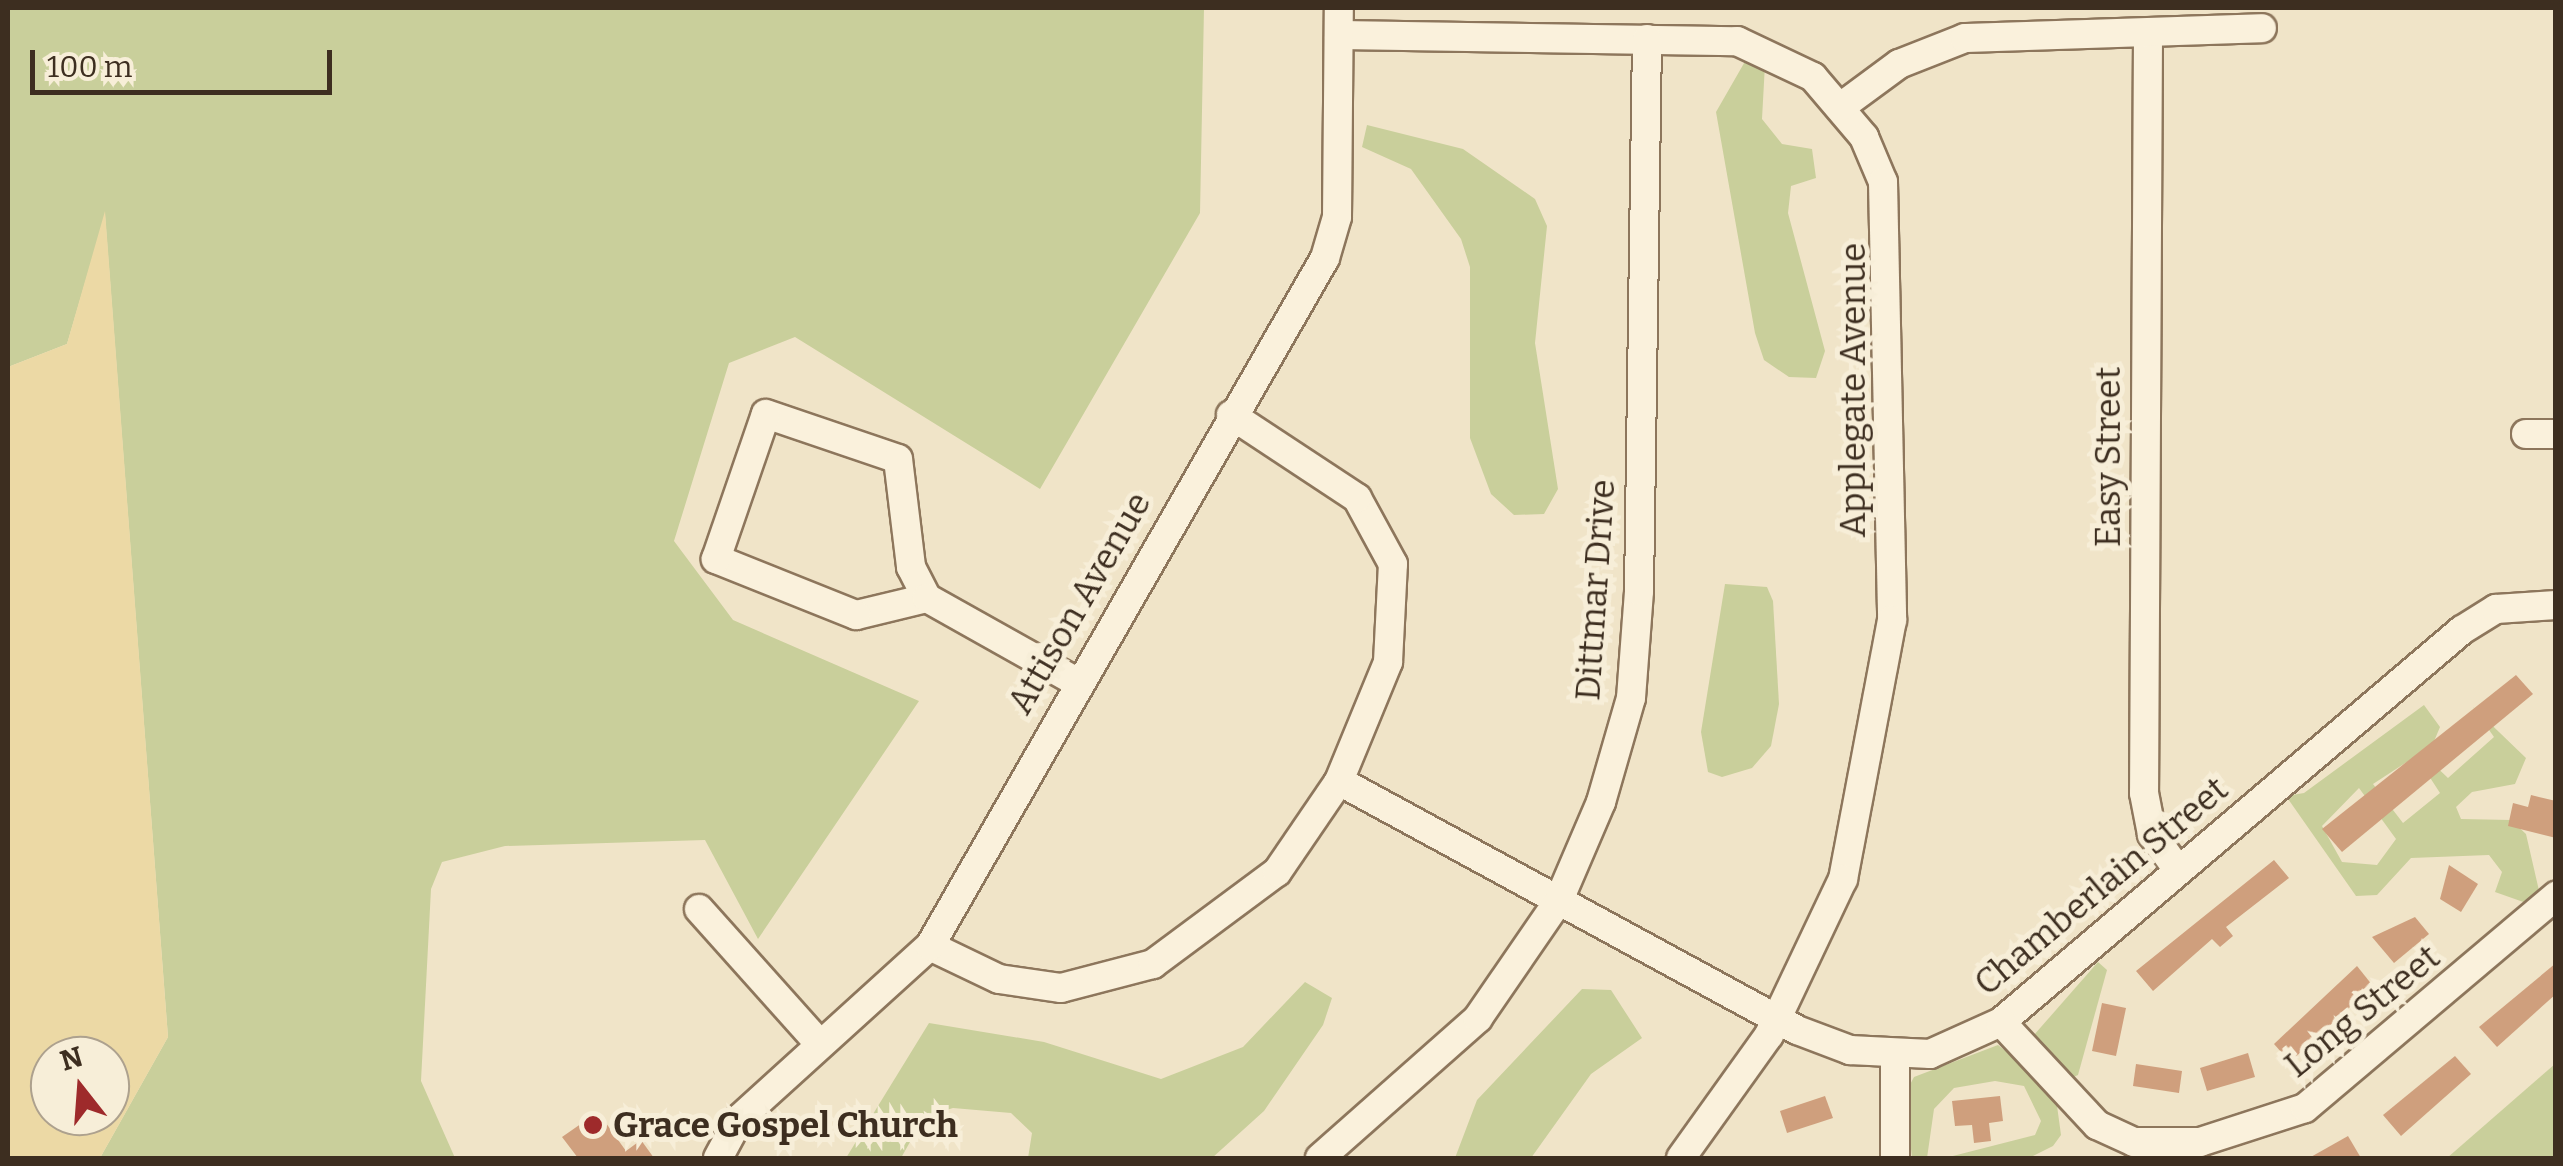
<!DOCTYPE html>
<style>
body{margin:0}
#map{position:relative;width:2563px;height:1166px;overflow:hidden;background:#f0e4c8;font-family:Bitter,serif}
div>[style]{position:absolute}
.green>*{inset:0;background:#c9cf9b}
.sand>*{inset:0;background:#ecd9a5}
.building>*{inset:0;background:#cf9f7d}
.roads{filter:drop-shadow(2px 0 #8d765c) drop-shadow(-2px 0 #8d765c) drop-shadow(0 2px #8d765c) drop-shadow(0 -2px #8d765c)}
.minor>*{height:28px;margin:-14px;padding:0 14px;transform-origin:14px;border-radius:14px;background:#faf1dc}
.dots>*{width:28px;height:28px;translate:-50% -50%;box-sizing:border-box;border:5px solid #f7eed8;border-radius:50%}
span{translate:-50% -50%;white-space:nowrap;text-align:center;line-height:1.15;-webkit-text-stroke:10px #f7eed8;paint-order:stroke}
.street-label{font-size:35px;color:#3d2e20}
.poi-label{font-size:35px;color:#3d2e20;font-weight:700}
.left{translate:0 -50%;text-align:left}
.frame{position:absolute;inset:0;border:10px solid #3d2e20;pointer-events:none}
.north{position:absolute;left:30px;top:1036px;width:100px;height:100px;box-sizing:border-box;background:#f7eed8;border:2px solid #ada18e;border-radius:50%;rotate:343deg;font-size:28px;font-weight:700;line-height:40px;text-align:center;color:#3d2e20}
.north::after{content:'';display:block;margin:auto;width:35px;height:45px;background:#9e2a2b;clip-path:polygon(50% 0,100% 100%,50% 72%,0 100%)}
.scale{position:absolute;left:30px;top:50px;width:302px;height:45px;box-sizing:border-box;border:5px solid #3d2e20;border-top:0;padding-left:12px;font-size:30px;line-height:35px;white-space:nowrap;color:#3d2e20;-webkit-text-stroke:8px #f7eed8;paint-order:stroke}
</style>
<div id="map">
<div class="green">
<div style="clip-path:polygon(8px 8px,1204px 8px,1200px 213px,1040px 489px,795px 337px,729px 363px,674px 541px,733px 620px,919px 701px,758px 939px,705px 840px,505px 846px,442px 862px,431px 889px,421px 1081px,455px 1158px,100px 1158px,168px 1037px,105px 215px,67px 344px,8px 367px)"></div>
<div style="clip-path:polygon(1747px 58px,1765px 64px,1762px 119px,1782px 144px,1812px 149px,1816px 178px,1791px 186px,1788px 213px,1825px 351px,1816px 378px,1789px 377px,1764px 360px,1755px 333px,1716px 112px)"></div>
<div style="clip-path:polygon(1367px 125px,1463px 149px,1535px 199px,1547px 226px,1535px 343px,1558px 489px,1544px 514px,1514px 515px,1491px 494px,1470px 438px,1470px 267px,1461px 239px,1411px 169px,1362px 147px)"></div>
<div style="clip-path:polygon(1725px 584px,1767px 587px,1773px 601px,1779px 704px,1771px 746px,1752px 768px,1722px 777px,1708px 772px,1701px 732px)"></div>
<div style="clip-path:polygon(evenodd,2424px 705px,2440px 727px,2427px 758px,2448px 778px,2494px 737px,2473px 707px,2526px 758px,2515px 784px,2472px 792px,2456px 807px,2461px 819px,2511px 820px,2526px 834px,2540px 895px,2529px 904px,2495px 892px,2502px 872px,2489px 855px,2411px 858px,2377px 895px,2356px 896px,2286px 796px,2304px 793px,2424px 705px,2416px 756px,2440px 793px,2403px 823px,2373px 784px,2416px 756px,2424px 705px,2359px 788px,2396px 839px,2377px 865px,2342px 862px,2322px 826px,2359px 788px)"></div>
<div style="clip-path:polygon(2098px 962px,2107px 970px,2078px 1075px,2065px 1081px,2027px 1043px)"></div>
<div style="clip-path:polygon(1305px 982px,1332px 998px,1323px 1025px,1264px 1111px,1212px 1158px,1028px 1158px,1032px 1133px,1011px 1113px,953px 1108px,924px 1117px,901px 1158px,846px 1158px,929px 1023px,1044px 1042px,1161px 1079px,1243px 1047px)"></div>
<div style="clip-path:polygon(1582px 989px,1611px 990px,1642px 1038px,1591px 1074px,1531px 1158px,1455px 1158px,1477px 1100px)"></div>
<div style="clip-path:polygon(1998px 1045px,2055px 1091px,2061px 1135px,2053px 1146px,2029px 1158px,1945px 1158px,2035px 1135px,2041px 1121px,2024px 1086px,1995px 1081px,1954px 1088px,1934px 1109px,1927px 1158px,1912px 1158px,1905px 1094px,1914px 1077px)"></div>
<div style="clip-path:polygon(2555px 1064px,2555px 1158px,2447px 1158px)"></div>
</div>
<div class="sand">
<div style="clip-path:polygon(evenodd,105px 211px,168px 1037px,100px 1158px,8px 1158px,8px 367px,67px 344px,105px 211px,50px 1056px,110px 1056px,110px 1116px,50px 1116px,50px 1056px)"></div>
</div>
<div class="building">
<div style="clip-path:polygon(2516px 675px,2533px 694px,2342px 852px,2322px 829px)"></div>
<div style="clip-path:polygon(2531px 795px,2556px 801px,2556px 838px,2508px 826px,2513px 803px,2528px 807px)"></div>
<div style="clip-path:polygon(2274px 860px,2289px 878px,2226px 927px,2233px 936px,2220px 947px,2212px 939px,2153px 991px,2136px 971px)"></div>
<div style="clip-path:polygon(2449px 865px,2478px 884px,2461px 912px,2440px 899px)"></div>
<div style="clip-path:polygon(2415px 917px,2429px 934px,2394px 963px,2372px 937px)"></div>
<div style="clip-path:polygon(2556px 963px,2556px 994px,2497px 1047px,2479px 1027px)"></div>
<div style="clip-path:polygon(2357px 966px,2373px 986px,2290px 1062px,2274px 1044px)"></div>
<div style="clip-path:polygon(2102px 1003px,2126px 1008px,2116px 1056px,2092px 1051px)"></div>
<div style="clip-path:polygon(2248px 1053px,2255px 1077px,2207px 1091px,2200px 1068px)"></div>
<div style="clip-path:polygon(2455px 1056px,2471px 1074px,2401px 1136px,2383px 1115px)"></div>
<div style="clip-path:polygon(2136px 1064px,2182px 1071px,2179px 1093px,2133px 1086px)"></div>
<div style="clip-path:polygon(1825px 1096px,1833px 1118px,1787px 1133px,1780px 1111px)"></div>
<div style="clip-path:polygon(2000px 1096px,2003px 1121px,1989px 1123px,1991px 1141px,1974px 1143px,1972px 1125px,1955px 1126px,1952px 1101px)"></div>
<div style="clip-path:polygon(598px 1112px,626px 1151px,641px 1140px,654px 1158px,578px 1158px,562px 1137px)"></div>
<div style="clip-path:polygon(2348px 1136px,2361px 1158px,2309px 1158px)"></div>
</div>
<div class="roads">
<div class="minor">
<div style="left:1339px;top:35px;width:398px;rotate:0.9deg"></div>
<div style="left:1737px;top:41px;width:84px;rotate:25.3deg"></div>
<div style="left:1813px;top:77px;width:79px;rotate:49.6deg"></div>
<div style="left:1864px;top:137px;width:49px;rotate:67.1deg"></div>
<div style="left:1883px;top:182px;width:438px;rotate:88.8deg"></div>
<div style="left:1892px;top:620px;width:264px;rotate:100.7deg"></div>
<div style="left:1843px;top:879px;width:173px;rotate:115.4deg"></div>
<div style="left:1769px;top:1035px;width:151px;rotate:125.6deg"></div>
<div style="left:2148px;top:36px;width:757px;rotate:90.3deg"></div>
<div style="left:2144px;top:793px;width:42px;rotate:79deg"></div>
<div style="left:2152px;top:834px;width:44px;rotate:54.2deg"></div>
<div style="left:1842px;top:106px;width:71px;rotate:-36.4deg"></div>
<div style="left:1899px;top:64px;width:71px;rotate:-21.5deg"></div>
<div style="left:1965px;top:38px;width:297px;rotate:-1.9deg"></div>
<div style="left:766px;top:414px;width:139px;rotate:18.8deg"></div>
<div style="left:898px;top:459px;width:109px;rotate:83.1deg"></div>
<div style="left:911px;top:567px;width:35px;rotate:63deg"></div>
<div style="left:927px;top:598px;width:73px;rotate:166.5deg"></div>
<div style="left:856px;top:615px;width:151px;rotate:-158.2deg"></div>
<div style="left:716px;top:559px;width:153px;rotate:-71deg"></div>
<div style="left:2526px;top:434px;width:30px"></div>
<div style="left:927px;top:598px;width:170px;rotate:29.3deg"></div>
<div style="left:1339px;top:781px;width:521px;rotate:28.53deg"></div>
<div style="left:1797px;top:1030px;width:57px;rotate:20.7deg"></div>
<div style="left:1850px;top:1050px;width:80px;rotate:2.9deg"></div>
<div style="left:1930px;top:1054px;width:78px;rotate:-24.3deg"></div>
<div style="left:2001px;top:1022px;width:605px;rotate:-40.38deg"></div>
<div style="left:2462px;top:630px;width:40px;rotate:-32deg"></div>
<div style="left:2496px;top:609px;width:60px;rotate:-3.8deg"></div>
<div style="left:699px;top:909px;width:178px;rotate:48.2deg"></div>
<div style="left:930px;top:946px;width:76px;rotate:25.6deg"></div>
<div style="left:999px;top:979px;width:63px;rotate:8.3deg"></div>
<div style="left:1061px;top:988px;width:95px;rotate:-14.6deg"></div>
<div style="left:1153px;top:964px;width:154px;rotate:-36.6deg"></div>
<div style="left:1277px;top:872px;width:110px;rotate:-55.7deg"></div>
<div style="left:1339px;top:781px;width:129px;rotate:-67.6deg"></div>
<div style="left:1388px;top:662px;width:98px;rotate:-87.1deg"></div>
<div style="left:1393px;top:564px;width:75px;rotate:-118.6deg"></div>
<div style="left:1357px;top:498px;width:151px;rotate:-146.6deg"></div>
<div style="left:2001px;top:1022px;width:141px;rotate:47deg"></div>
<div style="left:2097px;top:1125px;width:41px;rotate:24.7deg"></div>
<div style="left:2134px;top:1142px;width:66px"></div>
<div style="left:2200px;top:1142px;width:110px;rotate:-17.9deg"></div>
<div style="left:2305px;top:1108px;width:329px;rotate:-40.2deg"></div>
<div style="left:718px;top:1158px;width:44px;rotate:-61.7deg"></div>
<div style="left:739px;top:1119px;width:258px;rotate:-42.2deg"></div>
<div style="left:930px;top:946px;width:793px;rotate:-60.14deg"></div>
<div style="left:1325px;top:258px;width:43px;rotate:-73.7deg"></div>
<div style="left:1337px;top:217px;width:209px;rotate:-89.5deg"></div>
<div style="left:1320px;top:1158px;width:211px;rotate:-41.5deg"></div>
<div style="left:1478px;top:1018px;width:143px;rotate:-55.5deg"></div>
<div style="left:1559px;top:900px;width:107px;rotate:-66.8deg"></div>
<div style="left:1601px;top:802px;width:108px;rotate:-73.9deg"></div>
<div style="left:1631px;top:698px;width:107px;rotate:-85.7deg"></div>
<div style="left:1639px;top:591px;width:552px;rotate:-89.17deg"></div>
<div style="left:1895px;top:1158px;width:101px;rotate:-90deg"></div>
</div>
</div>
<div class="dots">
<div style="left:593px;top:1125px;background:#9e2a2b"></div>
</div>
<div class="street-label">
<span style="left:1853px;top:390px;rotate:-90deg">Applegate Avenue</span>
<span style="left:2108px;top:457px;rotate:-90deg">Easy Street</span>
<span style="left:1595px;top:590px;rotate:-86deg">Dittmar Drive</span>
<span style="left:1079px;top:603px;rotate:-60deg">Attison Avenue</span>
<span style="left:2101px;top:886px;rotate:-40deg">Chamberlain Street</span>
<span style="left:2362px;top:1011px;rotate:-39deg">Long Street</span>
</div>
<div class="poi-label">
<span class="left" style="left:613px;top:1125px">Grace Gospel Church</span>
</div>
<div class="frame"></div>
<div class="north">N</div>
<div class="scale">100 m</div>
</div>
